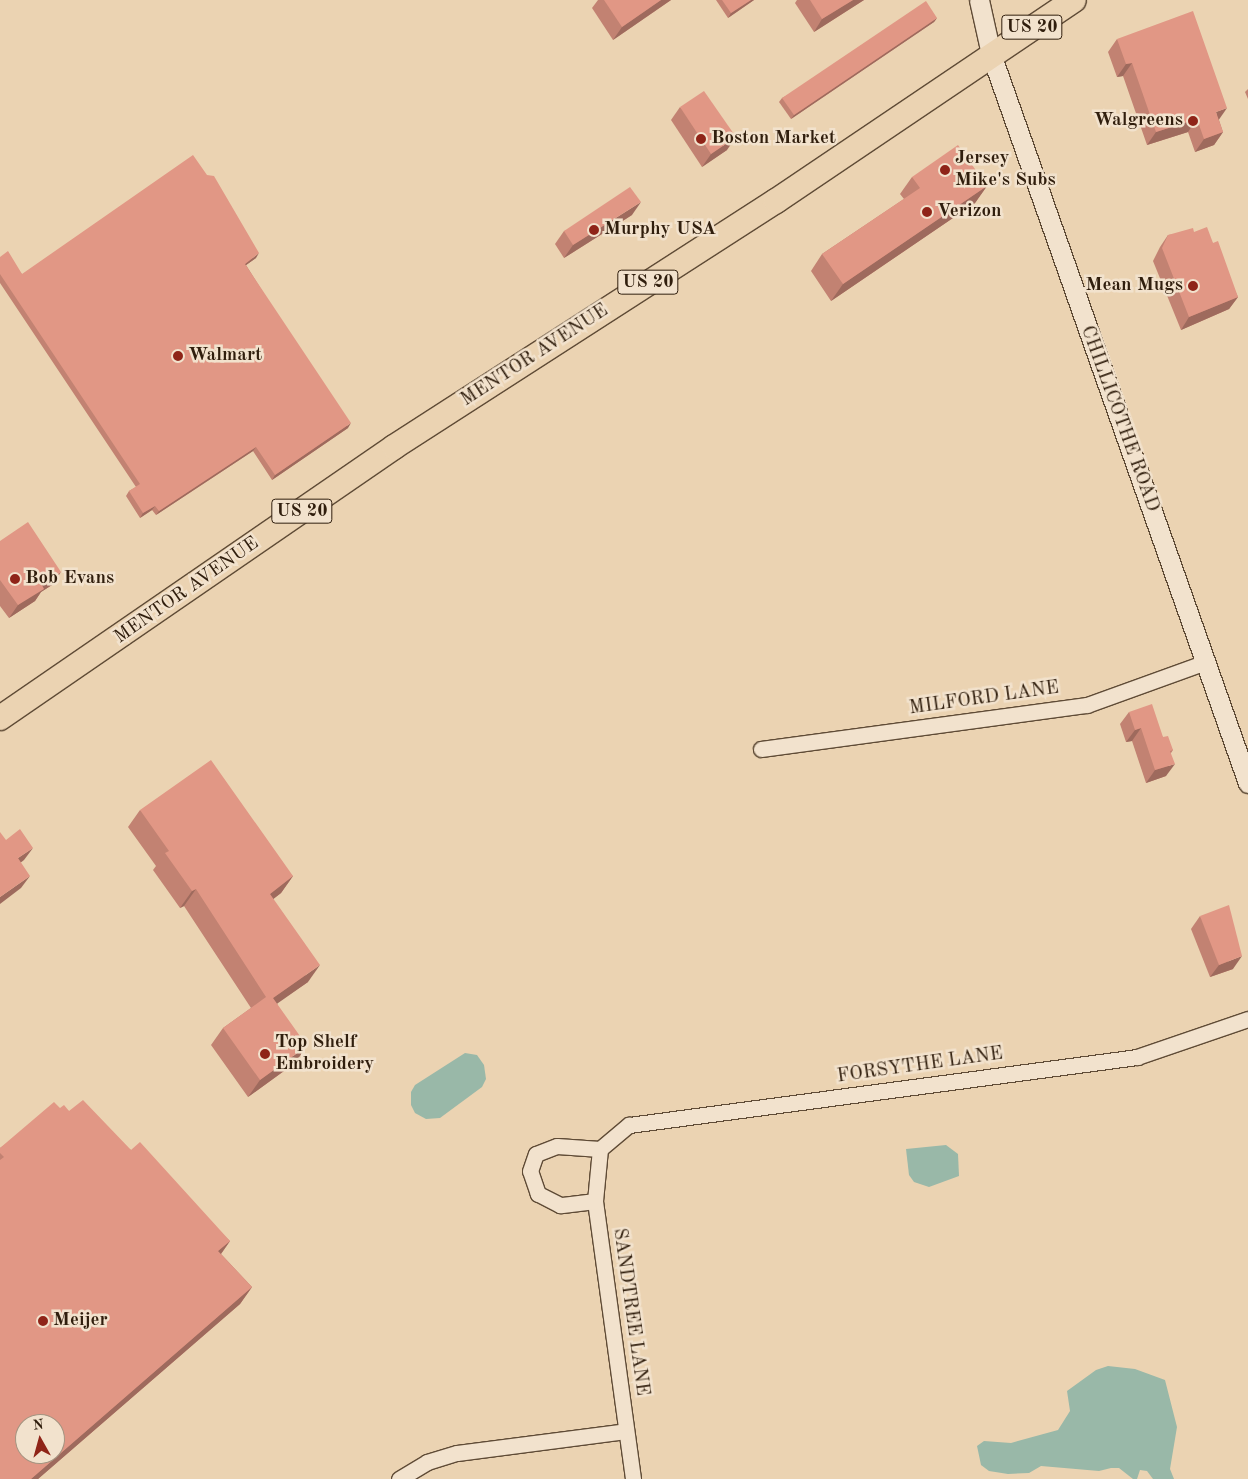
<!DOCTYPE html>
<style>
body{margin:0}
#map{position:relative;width:1248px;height:1479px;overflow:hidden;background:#ebd3b2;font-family:"Old Standard TT",serif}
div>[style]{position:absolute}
.water>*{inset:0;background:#99b8a8}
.roads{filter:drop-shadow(1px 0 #5f4b36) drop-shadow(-1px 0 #5f4b36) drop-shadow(0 1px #5f4b36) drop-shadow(0 -1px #5f4b36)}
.minor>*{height:15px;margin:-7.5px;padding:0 7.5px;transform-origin:7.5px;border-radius:7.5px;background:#f2e2cd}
.tertiary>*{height:19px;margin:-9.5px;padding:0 9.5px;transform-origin:9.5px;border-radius:9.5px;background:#f2e2cd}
.primary>*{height:24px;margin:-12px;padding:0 12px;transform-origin:12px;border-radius:12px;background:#ebd3b2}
.wall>*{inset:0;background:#c28272}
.shaded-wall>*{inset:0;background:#9e6a5d}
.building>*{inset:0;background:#e19785}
.dots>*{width:14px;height:14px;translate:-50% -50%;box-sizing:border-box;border:2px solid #f2e2cd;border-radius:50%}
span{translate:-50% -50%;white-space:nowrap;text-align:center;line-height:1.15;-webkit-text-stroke:5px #f2e2cd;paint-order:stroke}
.shield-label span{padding:1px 4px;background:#f2e2cd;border:1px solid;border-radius:4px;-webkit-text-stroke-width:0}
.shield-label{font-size:18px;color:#301e0d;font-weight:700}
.poi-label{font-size:19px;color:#301e0d;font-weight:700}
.right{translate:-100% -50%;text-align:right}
.left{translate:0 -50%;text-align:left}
.street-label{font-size:19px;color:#301e0d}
.north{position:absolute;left:15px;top:1414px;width:50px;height:50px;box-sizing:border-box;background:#f2e2cd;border:1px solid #a49480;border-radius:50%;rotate:353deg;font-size:14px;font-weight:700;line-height:20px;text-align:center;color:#301e0d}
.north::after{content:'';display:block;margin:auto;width:18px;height:22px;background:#8f2418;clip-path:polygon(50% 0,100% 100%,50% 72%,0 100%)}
</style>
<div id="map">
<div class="water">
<div style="clip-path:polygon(465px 1053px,477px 1055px,484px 1065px,486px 1079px,482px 1087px,440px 1118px,426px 1119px,415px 1113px,411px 1105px,411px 1092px,415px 1085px)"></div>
<div style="clip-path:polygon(946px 1145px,958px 1154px,959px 1176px,929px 1187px,914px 1182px,909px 1175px,906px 1149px)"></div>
<div style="clip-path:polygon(1108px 1366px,1135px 1369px,1165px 1380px,1177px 1427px,1170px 1469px,1174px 1479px,1153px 1479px,1147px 1471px,1140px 1470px,1137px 1479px,1133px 1479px,1119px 1468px,1111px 1468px,1099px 1471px,1041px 1466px,1029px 1473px,1008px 1474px,989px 1471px,981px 1465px,977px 1446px,984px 1441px,1011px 1443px,1058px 1430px,1070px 1411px,1067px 1391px,1096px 1370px)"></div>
</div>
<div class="roads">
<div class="minor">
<div style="left:761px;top:749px;width:329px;rotate:-7.7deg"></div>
<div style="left:1087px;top:705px;width:127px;rotate:-19.9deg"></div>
<div style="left:600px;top:1149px;width:38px;rotate:-40deg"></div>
<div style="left:629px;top:1125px;width:513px;rotate:-7.62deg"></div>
<div style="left:1137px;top:1057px;width:117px;rotate:-18.9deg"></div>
<div style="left:600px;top:1149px;width:52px;rotate:95.5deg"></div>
<div style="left:595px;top:1201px;width:281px;rotate:82.2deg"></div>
<div style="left:595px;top:1201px;width:35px;rotate:173deg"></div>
<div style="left:560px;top:1205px;width:25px;rotate:-153deg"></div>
<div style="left:538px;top:1194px;width:24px;rotate:-109deg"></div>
<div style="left:530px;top:1171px;width:18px;rotate:-71deg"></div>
<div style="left:536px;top:1154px;width:22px;rotate:-21deg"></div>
<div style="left:557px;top:1146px;width:43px;rotate:4deg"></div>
<div style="left:399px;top:1479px;width:33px;rotate:-31deg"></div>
<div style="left:427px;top:1462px;width:31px;rotate:-17deg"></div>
<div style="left:457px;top:1453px;width:170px;rotate:-7.4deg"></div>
</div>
<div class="tertiary">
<div style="left:979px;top:0;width:55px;rotate:77.5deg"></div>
<div style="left:991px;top:54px;width:773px;rotate:70.58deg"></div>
</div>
<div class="primary">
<div style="left:0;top:718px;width:478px;rotate:-34.5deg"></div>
<div style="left:394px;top:447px;width:454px;rotate:-32.8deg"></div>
<div style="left:776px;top:201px;width:359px;rotate:-34deg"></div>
</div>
</div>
<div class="wall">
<div style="clip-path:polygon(598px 0,671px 0,613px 40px,592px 8px)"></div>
<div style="clip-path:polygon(716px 0,754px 0,728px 18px)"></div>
<div style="clip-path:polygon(797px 0,864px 0,814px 32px,795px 3px)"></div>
<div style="clip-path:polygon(937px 18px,934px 22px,791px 119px,779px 102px,782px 98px)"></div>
<div style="clip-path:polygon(1117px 39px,1219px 120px,1223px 132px,1214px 145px,1195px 152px,1188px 132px,1147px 145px,1123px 76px,1117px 77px,1108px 52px)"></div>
<div style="clip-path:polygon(1248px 89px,1248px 99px,1245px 92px)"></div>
<div style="clip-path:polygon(680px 107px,727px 150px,702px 167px,671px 120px)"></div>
<div style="clip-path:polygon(912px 177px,987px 186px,975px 203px,831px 301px,811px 271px,822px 254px,904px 199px,900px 194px)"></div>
<div style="clip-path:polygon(632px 215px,564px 258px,555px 244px,564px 231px)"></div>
<div style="clip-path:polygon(1194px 232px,1213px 243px,1238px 297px,1229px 309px,1181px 330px,1153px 261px,1160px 247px,1168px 235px)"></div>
<div style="clip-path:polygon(0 257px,22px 274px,256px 258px,246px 265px,348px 428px,272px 480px,253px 451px,156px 515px,152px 510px,140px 518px,126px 496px,129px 491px,136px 487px,0 283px)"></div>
<div style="clip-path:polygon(0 541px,52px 585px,41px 592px,35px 601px,9px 618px,0 606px)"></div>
<div style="clip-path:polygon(1129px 712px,1163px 737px,1173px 750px,1171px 753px,1166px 776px,1146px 783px,1132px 741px,1126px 742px,1120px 724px)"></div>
<div style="clip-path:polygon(140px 810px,293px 876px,281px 893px,273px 899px,308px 982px,277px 1003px,295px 1063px,248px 1097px,211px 1045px,223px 1028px,251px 1008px,184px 906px,180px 908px,153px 870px,156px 866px,128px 827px)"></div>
<div style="clip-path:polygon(1200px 916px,1233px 969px,1210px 977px,1191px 929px)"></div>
<div style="clip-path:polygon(60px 1108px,69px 1111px,131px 1150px,230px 1241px,221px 1254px,252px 1287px,240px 1304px,38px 1479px,0 1479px,0 1148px)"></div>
</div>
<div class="shaded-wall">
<div style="clip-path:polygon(661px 0,671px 0,613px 40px,622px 27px)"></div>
<div style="clip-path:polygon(751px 0,754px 0,728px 18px,731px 13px)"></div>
<div style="clip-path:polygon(853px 0,864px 0,814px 32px,822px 19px)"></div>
<div style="clip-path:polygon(937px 18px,934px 22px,791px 119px,794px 115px)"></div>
<div style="clip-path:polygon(1132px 63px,1123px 76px,1117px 77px,1126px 64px)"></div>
<div style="clip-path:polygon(1227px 108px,1218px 121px,1216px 112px)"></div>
<div style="clip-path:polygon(1197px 119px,1188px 132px,1147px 145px,1156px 132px)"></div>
<div style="clip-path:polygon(1223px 132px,1214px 145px,1195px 152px,1204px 139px)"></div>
<div style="clip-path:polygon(736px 137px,727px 150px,702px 167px,711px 154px)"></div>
<div style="clip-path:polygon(987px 186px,975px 203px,831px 301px,843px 284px)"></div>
<div style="clip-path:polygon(641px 202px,632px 215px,564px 258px,573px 245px)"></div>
<div style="clip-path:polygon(259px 253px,256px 258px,242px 268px,245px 264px)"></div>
<div style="clip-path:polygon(1238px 297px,1229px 309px,1181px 330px,1189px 317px)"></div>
<div style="clip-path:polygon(351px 423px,348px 428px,272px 480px,275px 475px)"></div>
<div style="clip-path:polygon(256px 447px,253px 451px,156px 515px,159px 511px)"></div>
<div style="clip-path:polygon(155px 506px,152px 510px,140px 518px,143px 513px)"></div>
<div style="clip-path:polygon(61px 572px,52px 585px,41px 592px,35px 601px,9px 618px,18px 605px,42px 585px)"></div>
<div style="clip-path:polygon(1141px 728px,1132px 741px,1126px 742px,1135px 730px)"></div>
<div style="clip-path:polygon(1175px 764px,1166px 776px,1146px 783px,1155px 770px)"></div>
<div style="clip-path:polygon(33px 848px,24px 860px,10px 871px,18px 858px)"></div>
<div style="clip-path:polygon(30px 876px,21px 888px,0 904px,0 897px)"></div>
<div style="clip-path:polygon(293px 876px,281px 893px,258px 911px,270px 894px)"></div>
<div style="clip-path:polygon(196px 889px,184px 906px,180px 908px,192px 891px)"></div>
<div style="clip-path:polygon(1242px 956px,1233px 969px,1210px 977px,1219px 965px)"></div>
<div style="clip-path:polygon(320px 965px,308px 982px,261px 1015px,273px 998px)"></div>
<div style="clip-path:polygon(307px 1046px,295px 1063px,248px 1097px,260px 1080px)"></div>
<div style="clip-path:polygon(230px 1241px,218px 1258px,218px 1251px)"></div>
<div style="clip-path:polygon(252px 1287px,240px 1304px,38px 1479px,31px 1479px)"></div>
</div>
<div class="building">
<div style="clip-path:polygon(604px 0,661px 0,622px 27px)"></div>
<div style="clip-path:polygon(722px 0,751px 0,731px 13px)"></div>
<div style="clip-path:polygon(810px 0,853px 0,822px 19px)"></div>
<div style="clip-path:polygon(926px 1px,937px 18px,794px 115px,782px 98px)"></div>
<div style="clip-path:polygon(1193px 11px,1227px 108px,1216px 112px,1223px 132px,1204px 139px,1197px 119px,1156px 132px,1132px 63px,1126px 64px,1117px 39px)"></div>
<div style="clip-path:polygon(704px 91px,736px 137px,711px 154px,680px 107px)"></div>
<div style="clip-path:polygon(958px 145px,987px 186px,843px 284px,822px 254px,920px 188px,912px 177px)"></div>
<div style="clip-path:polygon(193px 155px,207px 175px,214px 176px,259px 253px,245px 264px,351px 423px,275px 475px,256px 447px,159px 511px,155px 506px,143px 513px,129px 491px,140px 484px,0 274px,0 257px,8px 251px,22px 274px)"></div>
<div style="clip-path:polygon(630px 187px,641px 202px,573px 245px,564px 231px)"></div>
<div style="clip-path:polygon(1207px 227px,1213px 243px,1218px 241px,1238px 297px,1189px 317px,1162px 248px,1168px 235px,1193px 228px,1194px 232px)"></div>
<div style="clip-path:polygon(28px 522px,61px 572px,42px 585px,44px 589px,18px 605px,0 580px,0 541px)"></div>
<div style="clip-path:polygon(1152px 704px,1163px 737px,1168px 736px,1173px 750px,1170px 751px,1175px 764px,1155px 770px,1141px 728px,1135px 730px,1129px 712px)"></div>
<div style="clip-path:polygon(211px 760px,293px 876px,270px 894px,320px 965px,273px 998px,307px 1046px,260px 1080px,223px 1028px,266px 997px,196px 889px,192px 891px,165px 853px,169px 851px,140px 810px)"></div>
<div style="clip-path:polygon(20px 829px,33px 848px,18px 858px,30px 876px,0 897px,0 832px,6px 840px)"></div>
<div style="clip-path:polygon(1229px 905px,1242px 956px,1219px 965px,1200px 916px)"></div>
<div style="clip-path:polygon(evenodd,83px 1100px,131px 1150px,140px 1142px,230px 1241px,218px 1251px,252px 1287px,31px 1479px,0 1479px,0 1160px,4px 1157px,0 1153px,0 1148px,54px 1102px,60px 1108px,64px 1105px,69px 1111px,83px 1100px,25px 1424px,55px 1424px,55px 1454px,25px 1454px,25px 1424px)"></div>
</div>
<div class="dots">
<div style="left:1193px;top:121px;background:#8f2418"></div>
<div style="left:701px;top:139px;background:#8f2418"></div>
<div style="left:945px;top:170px;background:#8f2418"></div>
<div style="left:927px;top:212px;background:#8f2418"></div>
<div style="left:594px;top:230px;background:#8f2418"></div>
<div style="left:1193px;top:286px;background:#8f2418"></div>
<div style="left:178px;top:356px;background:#8f2418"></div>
<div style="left:15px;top:579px;background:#8f2418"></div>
<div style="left:265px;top:1054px;background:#8f2418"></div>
<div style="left:43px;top:1321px;background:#8f2418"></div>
</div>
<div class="shield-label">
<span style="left:1032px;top:27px">US 20</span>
<span style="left:648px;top:282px">US 20</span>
<span style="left:302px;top:511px">US 20</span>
</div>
<div class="poi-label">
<span class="right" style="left:1183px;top:121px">Walgreens</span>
<span class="left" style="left:711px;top:139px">Boston Market</span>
<span class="left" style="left:955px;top:170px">Jersey<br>Mike's Subs</span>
<span class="left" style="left:937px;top:212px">Verizon</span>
<span class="left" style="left:604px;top:230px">Murphy USA</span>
<span class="right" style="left:1183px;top:286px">Mean Mugs</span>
<span class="left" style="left:188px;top:356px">Walmart</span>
<span class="left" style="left:25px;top:579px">Bob Evans</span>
<span class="left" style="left:275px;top:1054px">Top Shelf<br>Embroidery</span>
<span class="left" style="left:53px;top:1321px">Meijer</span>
</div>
<div class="street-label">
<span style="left:535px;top:356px;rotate:-33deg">MENTOR AVENUE</span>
<span style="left:1119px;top:419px;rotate:70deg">CHILLICOTHE ROAD</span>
<span style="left:187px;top:591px;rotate:-35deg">MENTOR AVENUE</span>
<span style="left:984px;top:699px;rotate:-8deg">MILFORD LANE</span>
<span style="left:920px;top:1066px;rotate:-8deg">FORSYTHE LANE</span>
<span style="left:630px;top:1312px;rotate:82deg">SANDTREE LANE</span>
</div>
<div class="north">N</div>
</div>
